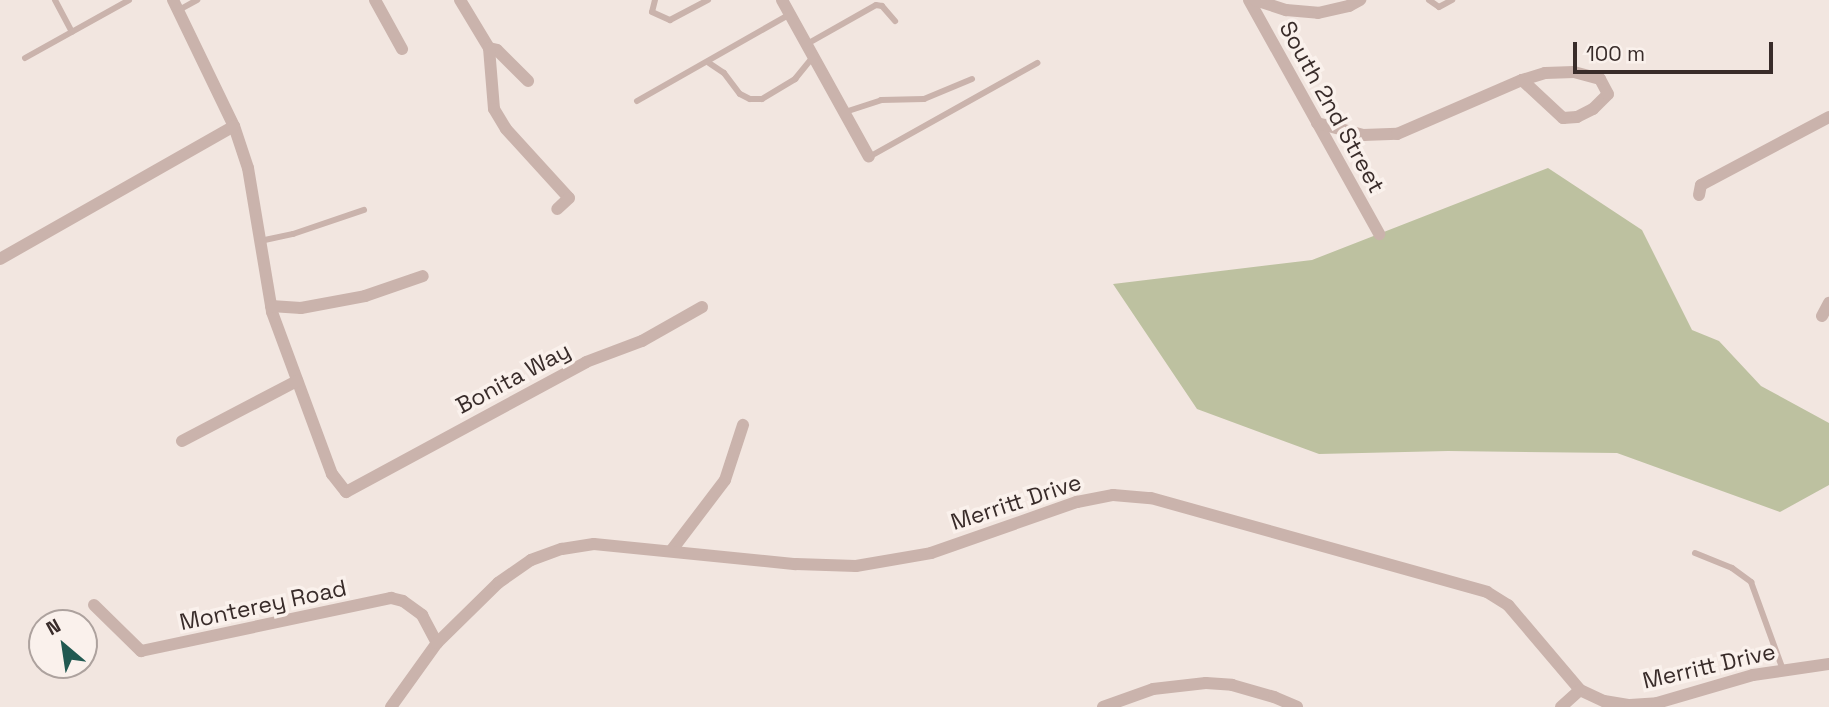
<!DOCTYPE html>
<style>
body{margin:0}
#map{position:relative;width:1829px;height:707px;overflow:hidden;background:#f2e6e0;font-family:"Space Grotesk",sans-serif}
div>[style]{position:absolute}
.green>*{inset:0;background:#bdc1a0}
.service>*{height:6px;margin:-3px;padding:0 3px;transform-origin:3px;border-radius:3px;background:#cab3ac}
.minor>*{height:12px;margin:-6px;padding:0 6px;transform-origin:6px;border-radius:6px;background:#cab3ac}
span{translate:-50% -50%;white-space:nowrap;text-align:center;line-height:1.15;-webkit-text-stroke:7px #faf1ec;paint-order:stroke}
.street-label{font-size:23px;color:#392c2a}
.north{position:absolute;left:28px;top:609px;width:70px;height:70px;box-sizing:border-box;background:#faf1ec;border:2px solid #ada29e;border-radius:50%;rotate:331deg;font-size:19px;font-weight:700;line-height:28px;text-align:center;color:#392c2a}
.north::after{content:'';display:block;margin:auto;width:24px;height:32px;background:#215951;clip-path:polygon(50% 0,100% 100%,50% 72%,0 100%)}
.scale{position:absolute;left:1573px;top:42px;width:200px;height:32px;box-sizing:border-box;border:4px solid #392c2a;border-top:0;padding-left:9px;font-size:21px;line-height:24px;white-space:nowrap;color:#392c2a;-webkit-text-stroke:5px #faf1ec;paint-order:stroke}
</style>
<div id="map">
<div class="green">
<div style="clip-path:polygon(1548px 168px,1642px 230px,1692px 330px,1719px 341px,1761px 386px,1829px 423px,1829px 485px,1780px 512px,1617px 453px,1448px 451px,1319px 454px,1197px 409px,1113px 284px,1312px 260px)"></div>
</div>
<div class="service">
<div style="left:55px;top:0;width:36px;rotate:62deg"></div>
<div style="left:655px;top:0;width:12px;rotate:104deg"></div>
<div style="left:652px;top:12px;width:20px;rotate:24deg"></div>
<div style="left:670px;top:20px;width:43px;rotate:-27.8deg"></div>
<div style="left:1429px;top:0;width:12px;rotate:35deg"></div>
<div style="left:1439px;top:7px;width:15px;rotate:-28deg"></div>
<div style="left:179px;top:10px;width:21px;rotate:-29deg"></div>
<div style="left:807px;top:44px;width:79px;rotate:-29.5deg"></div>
<div style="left:876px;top:5px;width:6px;rotate:9deg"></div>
<div style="left:882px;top:6px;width:20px;rotate:49deg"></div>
<div style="left:25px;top:58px;width:119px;rotate:-29.1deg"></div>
<div style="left:709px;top:63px;width:18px;rotate:34deg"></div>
<div style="left:724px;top:73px;width:26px;rotate:53deg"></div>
<div style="left:740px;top:94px;width:11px;rotate:27deg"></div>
<div style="left:750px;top:99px;width:12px"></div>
<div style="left:762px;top:99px;width:39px;rotate:-31deg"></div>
<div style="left:795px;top:79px;width:27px;rotate:-51deg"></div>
<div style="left:637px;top:101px;width:176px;rotate:-29.6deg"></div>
<div style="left:845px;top:112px;width:38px;rotate:-18deg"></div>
<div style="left:881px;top:100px;width:43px;rotate:-1.3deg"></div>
<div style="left:924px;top:99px;width:52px;rotate:-22.6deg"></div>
<div style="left:869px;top:157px;width:193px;rotate:-29.2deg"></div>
<div style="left:260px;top:241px;width:34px;rotate:-12deg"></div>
<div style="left:293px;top:234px;width:75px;rotate:-18.7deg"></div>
<div style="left:1695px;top:553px;width:40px;rotate:22deg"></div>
<div style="left:1732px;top:568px;width:24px;rotate:36deg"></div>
<div style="left:1751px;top:582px;width:94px;rotate:70deg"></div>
</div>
<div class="minor">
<div style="left:173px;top:0;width:140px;rotate:64.2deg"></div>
<div style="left:234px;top:126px;width:44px;rotate:71.6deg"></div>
<div style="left:248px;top:168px;width:146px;rotate:80.5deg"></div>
<div style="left:272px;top:312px;width:173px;rotate:69.7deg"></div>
<div style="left:332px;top:474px;width:23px;rotate:52deg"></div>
<div style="left:346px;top:492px;width:273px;rotate:-28.4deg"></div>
<div style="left:586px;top:362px;width:60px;rotate:-20.6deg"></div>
<div style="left:642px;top:341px;width:69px;rotate:-29.5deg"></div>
<div style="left:375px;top:0;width:56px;rotate:61.1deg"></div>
<div style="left:460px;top:0;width:56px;rotate:58.9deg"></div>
<div style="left:489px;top:48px;width:8px;rotate:14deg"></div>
<div style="left:497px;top:50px;width:44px;rotate:45deg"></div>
<div style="left:782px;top:0;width:179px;rotate:61deg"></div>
<div style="left:1249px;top:0;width:268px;rotate:60.9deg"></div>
<div style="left:1255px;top:0;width:33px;rotate:18deg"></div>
<div style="left:1286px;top:10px;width:32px;rotate:5deg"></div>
<div style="left:1318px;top:13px;width:32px;rotate:-13deg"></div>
<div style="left:1349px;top:6px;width:13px;rotate:-29deg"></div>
<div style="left:489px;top:48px;width:61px;rotate:85.3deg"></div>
<div style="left:494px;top:109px;width:23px;rotate:59deg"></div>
<div style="left:506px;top:129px;width:93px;rotate:47.6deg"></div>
<div style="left:569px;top:198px;width:16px;rotate:137deg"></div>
<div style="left:1317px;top:123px;width:48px;rotate:14.6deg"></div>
<div style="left:1363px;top:135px;width:34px;rotate:-2deg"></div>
<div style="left:1397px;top:134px;width:136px;rotate:-23.4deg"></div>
<div style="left:1522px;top:80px;width:56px;rotate:42.8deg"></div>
<div style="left:1563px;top:118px;width:14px;rotate:-4deg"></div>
<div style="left:1577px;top:117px;width:18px;rotate:-27deg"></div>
<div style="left:1593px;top:109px;width:21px;rotate:-45deg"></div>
<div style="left:1608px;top:94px;width:17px;rotate:-118deg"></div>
<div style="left:1600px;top:79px;width:27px;rotate:-165deg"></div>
<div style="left:1574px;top:72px;width:29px;rotate:178deg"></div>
<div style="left:1545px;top:73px;width:24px;rotate:163deg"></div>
<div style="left:1699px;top:195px;width:10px;rotate:-79deg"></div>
<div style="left:1701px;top:185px;width:145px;rotate:-28deg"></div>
<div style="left:0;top:259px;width:269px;rotate:-29.6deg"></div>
<div style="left:271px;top:306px;width:30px;rotate:4deg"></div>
<div style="left:301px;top:308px;width:65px;rotate:-10.6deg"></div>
<div style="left:365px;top:296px;width:61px;rotate:-19deg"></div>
<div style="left:1822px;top:316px;width:15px;rotate:-62deg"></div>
<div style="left:182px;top:441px;width:130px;rotate:-27.6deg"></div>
<div style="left:671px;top:551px;width:89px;rotate:-52.7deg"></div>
<div style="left:725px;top:480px;width:58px;rotate:-71.9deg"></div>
<div style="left:94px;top:605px;width:66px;rotate:44.4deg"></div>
<div style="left:141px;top:651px;width:256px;rotate:-12deg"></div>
<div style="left:391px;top:598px;width:12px;rotate:14deg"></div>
<div style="left:403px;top:601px;width:24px;rotate:36deg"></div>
<div style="left:422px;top:615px;width:32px;rotate:62deg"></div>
<div style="left:391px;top:707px;width:79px;rotate:-54.3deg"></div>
<div style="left:437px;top:643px;width:86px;rotate:-44.5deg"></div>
<div style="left:498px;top:583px;width:40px;rotate:-34.9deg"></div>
<div style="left:531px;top:560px;width:33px;rotate:-20deg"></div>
<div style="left:562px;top:549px;width:32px;rotate:-9deg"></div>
<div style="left:594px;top:544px;width:203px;rotate:5.7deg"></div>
<div style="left:796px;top:564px;width:60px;rotate:1.9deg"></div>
<div style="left:856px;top:566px;width:76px;rotate:-9.8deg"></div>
<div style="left:931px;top:553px;width:155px;rotate:-19.3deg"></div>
<div style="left:1077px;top:502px;width:37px;rotate:-11deg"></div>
<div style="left:1113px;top:495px;width:38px;rotate:5deg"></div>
<div style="left:1151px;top:498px;width:349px;rotate:15.6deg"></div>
<div style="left:1487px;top:592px;width:25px;rotate:32deg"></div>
<div style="left:1508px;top:605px;width:111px;rotate:49.7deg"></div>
<div style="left:1580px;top:690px;width:26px;rotate:25deg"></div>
<div style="left:1604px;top:701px;width:26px;rotate:9deg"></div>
<div style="left:1630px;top:705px;width:27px;rotate:-4deg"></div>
<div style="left:1657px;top:703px;width:100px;rotate:-16.3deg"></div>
<div style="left:1753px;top:675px;width:77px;rotate:-8.2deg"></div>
<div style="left:1103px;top:707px;width:53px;rotate:-19.8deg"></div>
<div style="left:1153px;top:689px;width:53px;rotate:-6.5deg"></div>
<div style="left:1206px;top:683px;width:26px;rotate:4deg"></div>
<div style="left:1232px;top:685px;width:44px;rotate:15.9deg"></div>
<div style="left:1274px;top:697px;width:25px;rotate:23deg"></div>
<div style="left:1561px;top:707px;width:25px;rotate:-42deg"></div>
</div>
<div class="street-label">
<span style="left:1332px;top:107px;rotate:61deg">South 2nd Street</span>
<span style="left:513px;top:378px;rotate:-28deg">Bonita Way</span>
<span style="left:1016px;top:502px;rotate:-18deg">Merritt Drive</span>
<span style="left:263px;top:605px;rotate:-12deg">Monterey Road</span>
<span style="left:1709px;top:666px;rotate:-13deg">Merritt Drive</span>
</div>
<div class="north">N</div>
<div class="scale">100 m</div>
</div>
